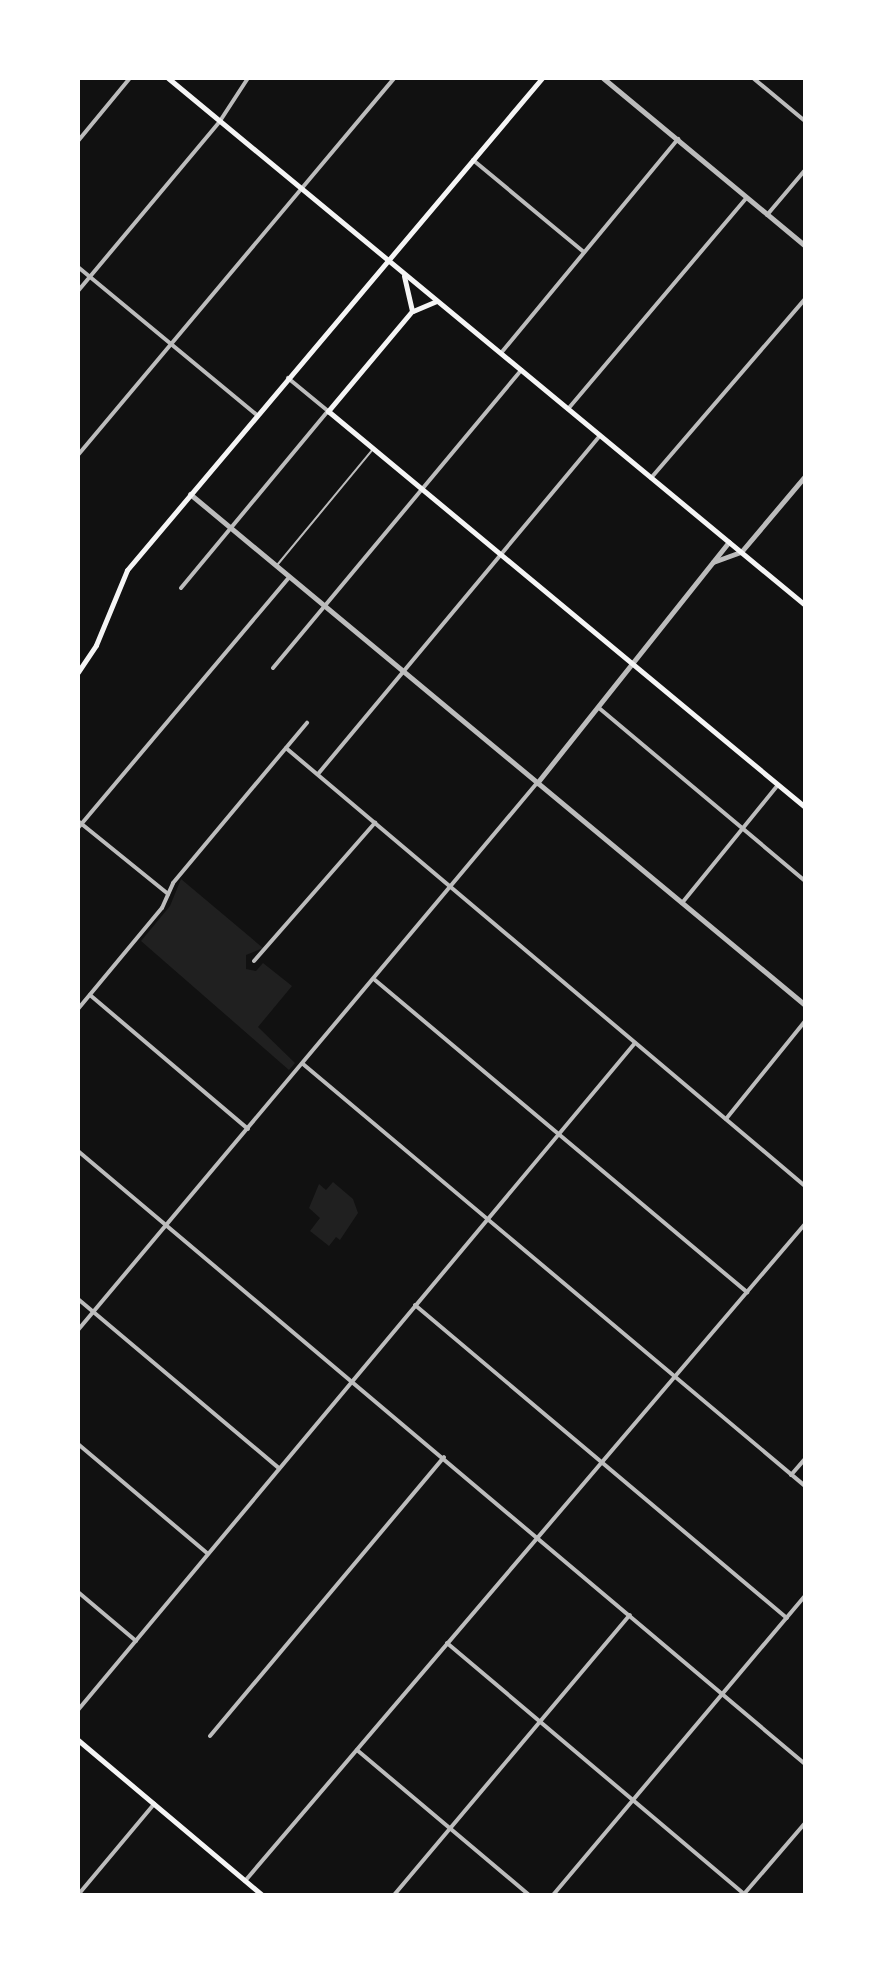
<!DOCTYPE html>
<style>
body{margin:0}
#map{position:relative;width:883px;height:1973px;overflow:hidden;background:#111;font-family:"PT Sans",sans-serif}
div>[style]{position:absolute}
.green>*{inset:0;background:#202020}
.service>*{height:2px;margin:-1px;padding:0 1px;transform-origin:1px;border-radius:1px;background:#bcbcbc}
.minor>*{height:4px;margin:-2px;padding:0 2px;transform-origin:2px;border-radius:2px;background:#bcbcbc}
.tertiary>*{height:5px;margin:-2.5px;padding:0 2.5px;transform-origin:2.5px;border-radius:2.5px;background:#bcbcbc}
.secondary>*{height:5px;margin:-2.5px;padding:0 2.5px;transform-origin:2.5px;border-radius:2.5px;background:#f5f5f5}
span{translate:-50% -50%;white-space:nowrap;text-align:center;line-height:1.15;-webkit-text-stroke:8px #fff;paint-order:stroke}
.frame{position:absolute;inset:0;border:80px solid #fff;pointer-events:none}
</style>
<div id="map">
<div class="green">
<div style="clip-path:polygon(181px 879px,263px 948px,246px 955px,246px 969px,256px 971px,263px 963px,292px 986px,258px 1027px,295px 1063px,289px 1070px,141px 941px,170px 906px)"></div>
<div style="clip-path:polygon(333px 1182px,353px 1199px,358px 1213px,340px 1240px,336px 1237px,329px 1246px,310px 1231px,320px 1218px,309px 1208px,319px 1184px,326px 1190px)"></div>
</div>
<div class="service">
<div style="left:278px;top:564px;width:149px;rotate:-50.4deg"></div>
</div>
<div class="minor">
<div style="left:753px;top:78px;width:67px;rotate:39.6deg"></div>
<div style="left:78px;top:141px;width:82px;rotate:-50.5deg"></div>
<div style="left:473px;top:160px;width:144px;rotate:39.7deg"></div>
<div style="left:767px;top:215px;width:59px;rotate:-49.8deg"></div>
<div style="left:78px;top:267px;width:232px;rotate:39.6deg"></div>
<div style="left:78px;top:291px;width:222px;rotate:-50.1deg"></div>
<div style="left:220px;top:121px;width:51px;rotate:-56.9deg"></div>
<div style="left:501px;top:353px;width:278px;rotate:-50.4deg"></div>
<div style="left:568px;top:409px;width:277px;rotate:-49.8deg"></div>
<div style="left:78px;top:455px;width:492px;rotate:-50deg"></div>
<div style="left:651px;top:478px;width:236px;rotate:-49.3deg"></div>
<div style="left:181px;top:588px;width:230px;rotate:-50.3deg"></div>
<div style="left:328px;top:411px;width:52px;rotate:-140.5deg"></div>
<div style="left:273px;top:668px;width:388px;rotate:-50.2deg"></div>
<div style="left:599px;top:708px;width:269px;rotate:40deg"></div>
<div style="left:286px;top:748px;width:679px;rotate:40.16deg"></div>
<div style="left:318px;top:774px;width:440px;rotate:-50.2deg"></div>
<div style="left:78px;top:821px;width:116px;rotate:39deg"></div>
<div style="left:78px;top:828px;width:328px;rotate:-49.9deg"></div>
<div style="left:682px;top:903px;width:152px;rotate:-50.9deg"></div>
<div style="left:254px;top:961px;width:184px;rotate:-48.8deg"></div>
<div style="left:375px;top:980px;width:486px;rotate:40deg"></div>
<div style="left:90px;top:995px;width:207px;rotate:40.3deg"></div>
<div style="left:78px;top:1009px;width:131px;rotate:-50.3deg"></div>
<div style="left:162px;top:908px;width:27px;rotate:-66deg"></div>
<div style="left:173px;top:883px;width:209px;rotate:-50.1deg"></div>
<div style="left:303px;top:1064px;width:656px;rotate:40.05deg"></div>
<div style="left:726px;top:1119px;width:126px;rotate:-51.1deg"></div>
<div style="left:78px;top:1151px;width:951px;rotate:40.14deg"></div>
<div style="left:78px;top:1299px;width:263px;rotate:40.1deg"></div>
<div style="left:415px;top:1305px;width:486px;rotate:40.1deg"></div>
<div style="left:78px;top:1330px;width:714px;rotate:-50deg"></div>
<div style="left:78px;top:1444px;width:170px;rotate:40.2deg"></div>
<div style="left:791px;top:1475px;width:21px;rotate:-49deg"></div>
<div style="left:78px;top:1592px;width:76px;rotate:40.2deg"></div>
<div style="left:447px;top:1643px;width:389px;rotate:40.2deg"></div>
<div style="left:78px;top:1710px;width:869px;rotate:-50.14deg"></div>
<div style="left:210px;top:1736px;width:364px;rotate:-50deg"></div>
<div style="left:357px;top:1750px;width:225px;rotate:40.1deg"></div>
<div style="left:245px;top:1881px;width:863px;rotate:-49.56deg"></div>
<div style="left:744px;top:1894px;width:94px;rotate:-49.3deg"></div>
<div style="left:78px;top:1895px;width:119px;rotate:-50.1deg"></div>
<div style="left:394px;top:1895px;width:366px;rotate:-49.9deg"></div>
<div style="left:553px;top:1895px;width:391px;rotate:-49.9deg"></div>
</div>
<div class="tertiary">
<div style="left:603px;top:78px;width:263px;rotate:39.7deg"></div>
<div style="left:190px;top:494px;width:800px;rotate:39.72deg"></div>
<div style="left:713px;top:562px;width:30px;rotate:-20deg"></div>
<div style="left:741px;top:552px;width:99px;rotate:-49.9deg"></div>
<div style="left:537px;top:783px;width:308px;rotate:-51.5deg"></div>
</div>
<div class="secondary">
<div style="left:168px;top:78px;width:827px;rotate:39.6deg"></div>
<div style="left:404px;top:276px;width:36px;rotate:77deg"></div>
<div style="left:412px;top:311px;width:131px;rotate:130deg"></div>
<div style="left:328px;top:411px;width:620px;rotate:39.7deg"></div>
<div style="left:413px;top:311px;width:25px;rotate:-23deg"></div>
<div style="left:78px;top:672px;width:32px;rotate:-56deg"></div>
<div style="left:96px;top:645px;width:81px;rotate:-67.5deg"></div>
<div style="left:127px;top:570px;width:644px;rotate:-49.85deg"></div>
<div style="left:78px;top:1740px;width:241px;rotate:40.1deg"></div>
</div>
<div class="frame"></div>
</div>
